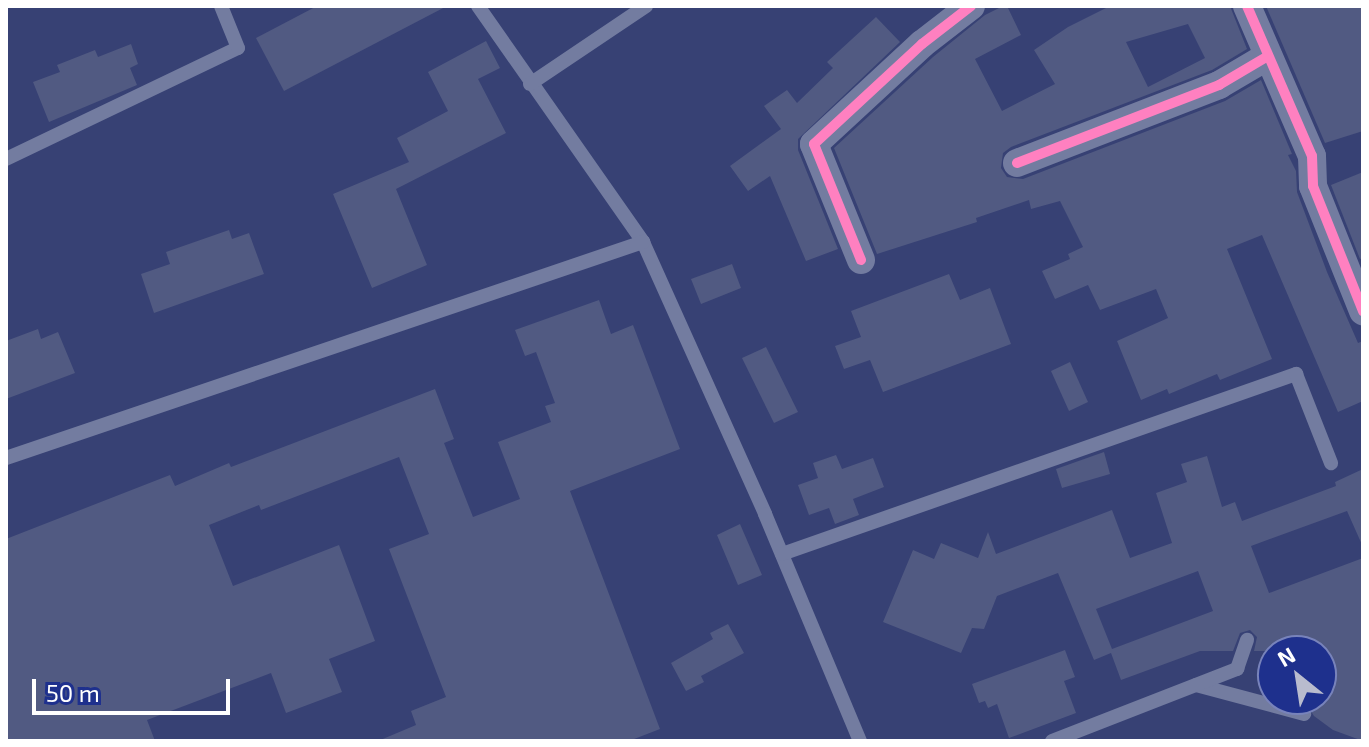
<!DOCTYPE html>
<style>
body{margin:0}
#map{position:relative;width:1369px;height:747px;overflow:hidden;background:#374174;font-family:"Exo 2",sans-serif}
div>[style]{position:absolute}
.building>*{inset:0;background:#515a82}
.service>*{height:14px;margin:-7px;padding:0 7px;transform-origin:7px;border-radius:7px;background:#737ca0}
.minor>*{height:28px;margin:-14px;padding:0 14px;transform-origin:14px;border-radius:14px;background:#737ca0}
.cycleway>*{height:10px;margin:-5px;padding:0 5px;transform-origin:5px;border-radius:5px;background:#ff80c0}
span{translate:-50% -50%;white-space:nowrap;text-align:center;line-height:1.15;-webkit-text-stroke:7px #1e308d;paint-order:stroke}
.frame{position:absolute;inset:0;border:8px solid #fff;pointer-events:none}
.north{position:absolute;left:1257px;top:635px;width:80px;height:80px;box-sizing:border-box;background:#1e308d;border:2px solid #7883bb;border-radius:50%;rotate:330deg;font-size:22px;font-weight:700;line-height:32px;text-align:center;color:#fff}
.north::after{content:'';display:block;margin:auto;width:28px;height:36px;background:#b9bcce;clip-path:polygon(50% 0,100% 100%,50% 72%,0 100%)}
.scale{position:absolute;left:32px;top:679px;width:198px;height:36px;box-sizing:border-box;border:4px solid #fff;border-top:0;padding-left:10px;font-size:24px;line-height:28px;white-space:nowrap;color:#fff;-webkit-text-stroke:6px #1e308d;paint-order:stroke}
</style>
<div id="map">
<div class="building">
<div style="clip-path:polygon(317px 6px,447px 6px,284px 91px,256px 38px)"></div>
<div style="clip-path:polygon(evenodd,1003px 6px,1007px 6px,1021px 35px,975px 59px,1002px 111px,1055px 84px,1034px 50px,1068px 27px,1110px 6px,1230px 6px,1247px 49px,1212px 70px,1011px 147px,1003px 153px,1001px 168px,1007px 177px,1023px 179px,1225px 101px,1261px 80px,1292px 154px,1288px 155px,1296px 171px,1297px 192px,1327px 272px,1358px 343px,1363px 341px,1363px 401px,1338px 412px,1262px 235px,1227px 249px,1272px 359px,1220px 380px,1217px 374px,1169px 394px,1167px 389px,1141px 400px,1117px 341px,1168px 318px,1156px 289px,1100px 310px,1088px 285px,1055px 299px,1042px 271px,1070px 259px,1068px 254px,1083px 247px,1060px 201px,1031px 209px,1029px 200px,976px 218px,977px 222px,877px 254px,834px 148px,933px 57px,985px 15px,1003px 6px,1188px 24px,1205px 58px,1148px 87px,1126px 42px,1188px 24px)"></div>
<div style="clip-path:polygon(1266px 6px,1363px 6px,1363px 131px,1325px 143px)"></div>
<div style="clip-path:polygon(876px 17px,900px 42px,798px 139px,798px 150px,838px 249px,806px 261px,770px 176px,748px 191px,730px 166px,781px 129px,764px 106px,787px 90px,797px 103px,833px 68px,827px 62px)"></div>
<div style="clip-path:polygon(486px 41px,500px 68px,478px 79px,506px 133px,396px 189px,427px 265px,372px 288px,333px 194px,409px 162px,397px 138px,448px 111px,428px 72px)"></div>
<div style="clip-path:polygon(131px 44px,138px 64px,130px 68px,137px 85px,49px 122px,33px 82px,60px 72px,57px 65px,95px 50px,98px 57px)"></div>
<div style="clip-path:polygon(1363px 172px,1363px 258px,1360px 259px,1331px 185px)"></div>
<div style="clip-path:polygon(229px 230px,232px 239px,249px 233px,264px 274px,154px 313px,141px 274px,170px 264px,166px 252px)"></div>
<div style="clip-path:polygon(732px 264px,741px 288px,701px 304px,691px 279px)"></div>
<div style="clip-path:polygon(949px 274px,960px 300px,990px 288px,1011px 344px,883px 392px,870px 360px,844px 369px,835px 346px,861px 337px,851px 311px)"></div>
<div style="clip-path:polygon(599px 300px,611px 334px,633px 325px,680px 449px,570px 491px,660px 729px,629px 741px,378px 741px,416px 725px,411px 711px,446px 697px,389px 549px,429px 534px,399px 457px,261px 510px,259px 505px,209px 525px,233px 586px,339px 545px,375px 641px,329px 659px,342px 692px,286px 713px,271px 673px,147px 720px,155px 741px,6px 741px,6px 539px,170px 475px,175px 486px,229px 463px,231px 467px,435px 389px,454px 439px,444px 443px,473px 517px,520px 499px,498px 442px,551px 422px,545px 406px,555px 403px,536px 352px,525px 356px,515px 330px)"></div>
<div style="clip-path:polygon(38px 329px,41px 339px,58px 332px,75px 373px,6px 399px,6px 341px)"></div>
<div style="clip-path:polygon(766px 347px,798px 412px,774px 423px,742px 358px)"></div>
<div style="clip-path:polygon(1070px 362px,1088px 402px,1069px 411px,1051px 371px)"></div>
<div style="clip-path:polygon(1104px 452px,1110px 474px,1062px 488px,1056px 469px)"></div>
<div style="clip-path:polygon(836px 455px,842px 469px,873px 458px,884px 487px,853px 499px,859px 515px,835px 524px,829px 508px,809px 515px,798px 485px,818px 478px,813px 463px)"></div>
<div style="clip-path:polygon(evenodd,1207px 456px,1222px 507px,1235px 502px,1242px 521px,1336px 486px,1335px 482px,1363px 469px,1363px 547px,1347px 511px,1251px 546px,1269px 593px,1363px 558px,1363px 741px,1333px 730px,1314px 716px,1303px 699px,1321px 699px,1321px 651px,1254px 651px,1257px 637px,1250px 630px,1240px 633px,1233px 651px,1200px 651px,1121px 680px,1111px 653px,1094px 660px,1058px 573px,997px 596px,984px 629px,972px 628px,961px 653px,883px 622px,913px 550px,934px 559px,941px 543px,978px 558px,988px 532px,996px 554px,1112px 510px,1130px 558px,1172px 543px,1156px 493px,1187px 482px,1181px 464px,1207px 456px,1198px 571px,1213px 611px,1112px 649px,1096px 609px,1198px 571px)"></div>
<div style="clip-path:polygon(740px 524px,762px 575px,738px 585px,717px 535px)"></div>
<div style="clip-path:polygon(728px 624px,744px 653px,701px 676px,704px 682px,686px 691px,671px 663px,713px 639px,710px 633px)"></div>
<div style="clip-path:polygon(1065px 650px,1075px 677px,1064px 681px,1076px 713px,1009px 738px,997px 704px,988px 708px,985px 701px,979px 703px,972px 684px)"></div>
</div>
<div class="service">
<div style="left:478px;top:6px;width:288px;rotate:55deg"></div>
<div style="left:643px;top:242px;width:298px;rotate:65.8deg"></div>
<div style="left:765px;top:514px;width:246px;rotate:67.3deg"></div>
<div style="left:530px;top:84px;width:140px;rotate:-33.9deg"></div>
<div style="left:6px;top:159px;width:257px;rotate:-25.6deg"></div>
<div style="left:238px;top:48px;width:45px;rotate:-112deg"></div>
<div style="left:6px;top:458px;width:673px;rotate:-18.73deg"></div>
<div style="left:782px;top:554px;width:545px;rotate:-19.3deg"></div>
<div style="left:1296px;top:374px;width:96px;rotate:68.5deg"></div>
<div style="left:1196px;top:685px;width:112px;rotate:15deg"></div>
<div style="left:1052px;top:741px;width:199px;rotate:-21.3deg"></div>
<div style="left:1237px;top:669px;width:31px;rotate:-71deg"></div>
</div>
<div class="minor">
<div style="left:1247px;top:6px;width:163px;rotate:66.6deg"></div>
<div style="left:1312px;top:156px;width:30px;rotate:88deg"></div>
<div style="left:1313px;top:186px;width:135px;rotate:68.2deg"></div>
<div style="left:1017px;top:163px;width:217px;rotate:-21.1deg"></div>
<div style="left:1219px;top:85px;width:57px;rotate:-30.6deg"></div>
<div style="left:861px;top:260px;width:125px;rotate:-112.1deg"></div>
<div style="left:814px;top:144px;width:147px;rotate:-42.8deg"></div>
<div style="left:922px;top:44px;width:62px;rotate:-37.8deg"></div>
</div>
<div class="cycleway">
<div style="left:1247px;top:6px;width:163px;rotate:66.6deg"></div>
<div style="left:1312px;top:156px;width:30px;rotate:88deg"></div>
<div style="left:1313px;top:186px;width:135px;rotate:68.2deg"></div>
<div style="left:1017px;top:163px;width:217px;rotate:-21.1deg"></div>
<div style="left:1219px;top:85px;width:57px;rotate:-30.6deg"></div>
<div style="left:861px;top:260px;width:125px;rotate:-112.1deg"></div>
<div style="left:814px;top:144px;width:147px;rotate:-42.8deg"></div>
<div style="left:922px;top:44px;width:62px;rotate:-37.8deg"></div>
</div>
<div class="frame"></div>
<div class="north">N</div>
<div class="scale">50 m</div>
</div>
